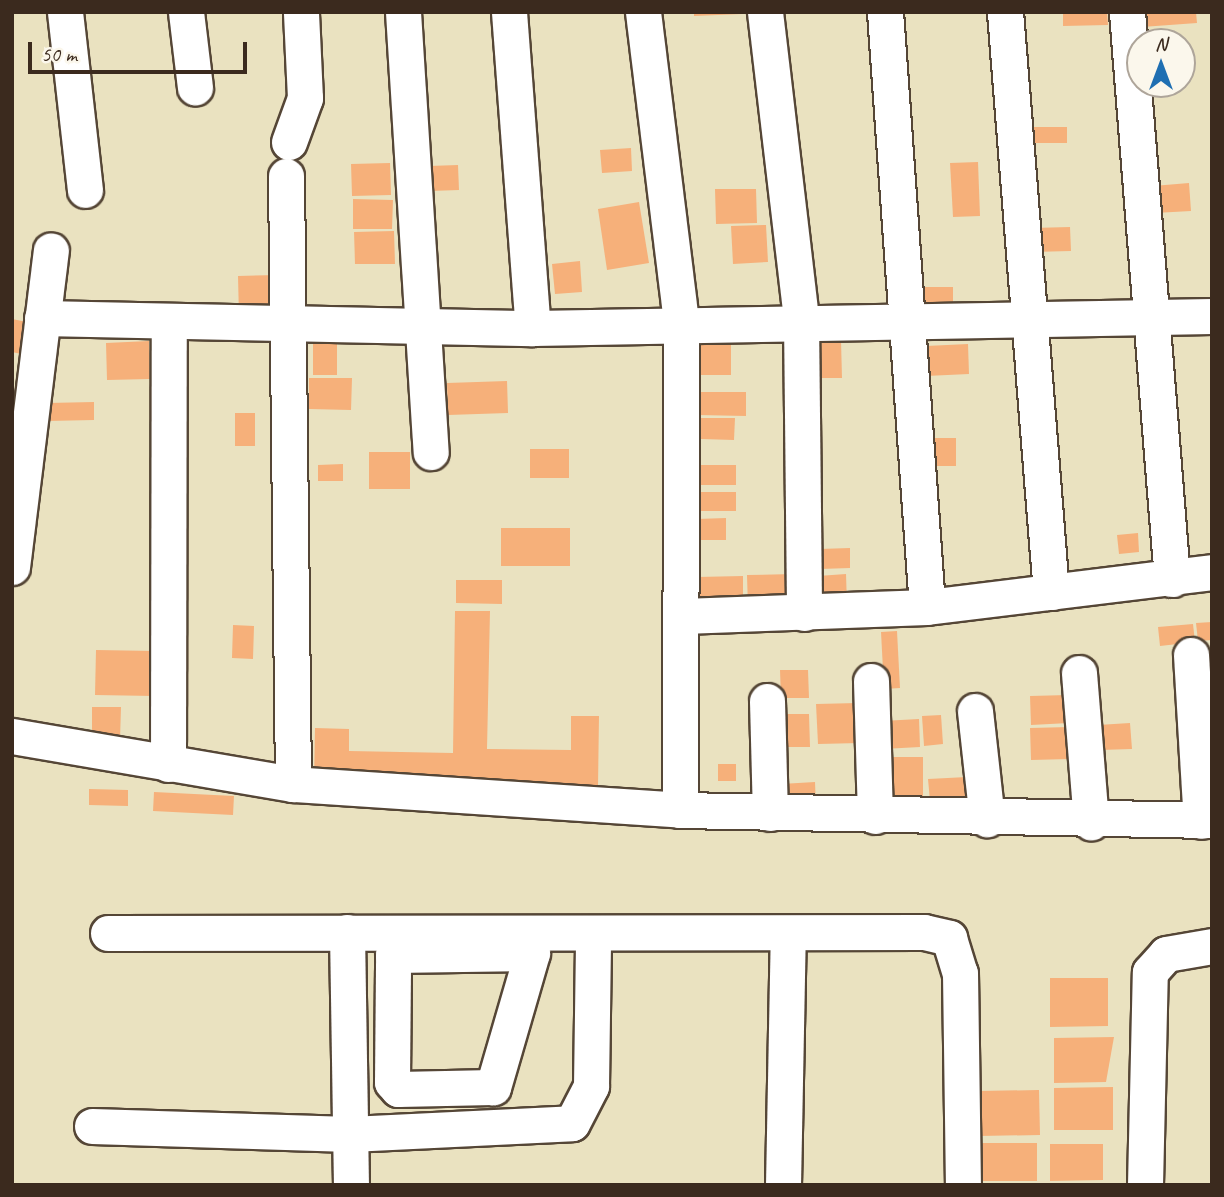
<!DOCTYPE html>
<style>
body{margin:0}
#map{position:relative;width:1224px;height:1197px;overflow:hidden;background:#eae2c0;font-family:Caveat,sans-serif}
div>[style]{position:absolute}
.building>*{inset:0;background:#f6b07a}
.roads{filter:drop-shadow(2px 0 #554636) drop-shadow(-2px 0 #554636) drop-shadow(0 2px #554636) drop-shadow(0 -2px #554636)}
.street>*{height:35px;margin:-17.5px;padding:0 17.5px;transform-origin:17.5px;border-radius:17.5px;background:#fff}
span{translate:-50% -50%;white-space:nowrap;text-align:center;line-height:1.15;-webkit-text-stroke:6px #fbf7ec;paint-order:stroke}
.frame{position:absolute;inset:0;border:14px solid #3b2a1e;pointer-events:none}
.north{position:absolute;left:1126px;top:28px;width:70px;height:70px;box-sizing:border-box;background:#fbf7ec;border:2px solid #aea59a;border-radius:50%;rotate:0deg;font-size:19px;font-weight:700;line-height:28px;text-align:center;color:#3b2a1e}
.north::after{content:'';display:block;margin:auto;width:24px;height:32px;background:#1f6fb2;clip-path:polygon(50% 0,100% 100%,50% 72%,0 100%)}
.scale{position:absolute;left:28px;top:42px;width:219px;height:32px;box-sizing:border-box;border:4px solid #3b2a1e;border-top:0;padding-left:9px;font-size:21px;line-height:24px;white-space:nowrap;color:#3b2a1e;-webkit-text-stroke:5px #fbf7ec;paint-order:stroke}
</style>
<div id="map">
<div class="building">
<div style="clip-path:polygon(694px 12px,742px 12px,742px 14px,694px 16px)"></div>
<div style="clip-path:polygon(1063px 12px,1107px 12px,1108px 25px,1063px 26px)"></div>
<div style="clip-path:polygon(1140px 12px,1196px 12px,1197px 23px,1142px 27px)"></div>
<div style="clip-path:polygon(1025px 127px,1067px 127px,1067px 143px,1025px 143px)"></div>
<div style="clip-path:polygon(631px 148px,632px 171px,602px 173px,600px 150px)"></div>
<div style="clip-path:polygon(978px 162px,980px 216px,953px 217px,950px 163px)"></div>
<div style="clip-path:polygon(390px 163px,391px 195px,352px 196px,351px 164px)"></div>
<div style="clip-path:polygon(458px 165px,459px 190px,430px 191px,429px 166px)"></div>
<div style="clip-path:polygon(1189px 183px,1191px 211px,1155px 213px,1153px 186px)"></div>
<div style="clip-path:polygon(715px 189px,756px 189px,757px 223px,716px 224px)"></div>
<div style="clip-path:polygon(353px 199px,393px 200px,392px 229px,353px 229px)"></div>
<div style="clip-path:polygon(639px 202px,649px 263px,607px 270px,598px 209px)"></div>
<div style="clip-path:polygon(766px 225px,768px 262px,733px 264px,731px 226px)"></div>
<div style="clip-path:polygon(1070px 227px,1071px 251px,1032px 252px,1032px 228px)"></div>
<div style="clip-path:polygon(394px 231px,395px 264px,355px 264px,354px 232px)"></div>
<div style="clip-path:polygon(580px 261px,582px 292px,555px 294px,552px 264px)"></div>
<div style="clip-path:polygon(279px 275px,280px 316px,239px 317px,238px 276px)"></div>
<div style="clip-path:polygon(921px 287px,953px 287px,953px 308px,921px 308px)"></div>
<div style="clip-path:polygon(12px 319px,32px 323px,26px 355px,12px 352px)"></div>
<div style="clip-path:polygon(313px 338px,337px 338px,337px 375px,313px 375px)"></div>
<div style="clip-path:polygon(815px 340px,841px 340px,842px 378px,816px 378px)"></div>
<div style="clip-path:polygon(149px 341px,150px 379px,107px 380px,106px 343px)"></div>
<div style="clip-path:polygon(697px 343px,731px 343px,731px 375px,697px 375px)"></div>
<div style="clip-path:polygon(968px 344px,969px 374px,926px 376px,926px 346px)"></div>
<div style="clip-path:polygon(309px 378px,352px 378px,351px 410px,309px 409px)"></div>
<div style="clip-path:polygon(507px 381px,508px 413px,448px 415px,447px 383px)"></div>
<div style="clip-path:polygon(698px 392px,746px 392px,746px 416px,697px 415px)"></div>
<div style="clip-path:polygon(94px 402px,94px 420px,47px 421px,47px 403px)"></div>
<div style="clip-path:polygon(235px 413px,255px 413px,255px 446px,235px 446px)"></div>
<div style="clip-path:polygon(701px 418px,735px 418px,734px 440px,701px 439px)"></div>
<div style="clip-path:polygon(929px 438px,956px 438px,956px 466px,929px 466px)"></div>
<div style="clip-path:polygon(530px 449px,569px 449px,569px 478px,530px 478px)"></div>
<div style="clip-path:polygon(369px 452px,410px 452px,410px 489px,369px 489px)"></div>
<div style="clip-path:polygon(343px 464px,343px 481px,318px 481px,318px 465px)"></div>
<div style="clip-path:polygon(697px 465px,736px 465px,736px 485px,697px 485px)"></div>
<div style="clip-path:polygon(697px 492px,736px 492px,736px 511px,697px 511px)"></div>
<div style="clip-path:polygon(726px 518px,726px 540px,697px 540px,697px 519px)"></div>
<div style="clip-path:polygon(501px 528px,570px 528px,570px 566px,501px 566px)"></div>
<div style="clip-path:polygon(1138px 533px,1139px 552px,1119px 554px,1117px 535px)"></div>
<div style="clip-path:polygon(850px 548px,850px 568px,820px 569px,819px 549px)"></div>
<div style="clip-path:polygon(794px 574px,794px 608px,748px 609px,747px 575px)"></div>
<div style="clip-path:polygon(846px 574px,847px 604px,819px 605px,818px 576px)"></div>
<div style="clip-path:polygon(743px 576px,743px 609px,697px 609px,697px 577px)"></div>
<div style="clip-path:polygon(456px 580px,502px 580px,502px 604px,456px 603px)"></div>
<div style="clip-path:polygon(455px 611px,490px 611px,487px 749px,571px 750px,571px 716px,599px 716px,598px 787px,314px 783px,315px 728px,349px 729px,349px 751px,453px 753px)"></div>
<div style="clip-path:polygon(1212px 622px,1212px 640px,1198px 641px,1196px 623px)"></div>
<div style="clip-path:polygon(1193px 624px,1195px 642px,1160px 646px,1158px 627px)"></div>
<div style="clip-path:polygon(233px 625px,254px 626px,253px 659px,232px 658px)"></div>
<div style="clip-path:polygon(897px 631px,900px 688px,884px 689px,881px 632px)"></div>
<div style="clip-path:polygon(96px 650px,155px 651px,154px 696px,95px 695px)"></div>
<div style="clip-path:polygon(780px 670px,808px 670px,809px 698px,781px 698px)"></div>
<div style="clip-path:polygon(1068px 695px,1069px 723px,1031px 725px,1030px 696px)"></div>
<div style="clip-path:polygon(858px 703px,860px 743px,818px 744px,816px 704px)"></div>
<div style="clip-path:polygon(92px 707px,121px 707px,120px 740px,92px 740px)"></div>
<div style="clip-path:polygon(776px 714px,809px 714px,810px 747px,776px 747px)"></div>
<div style="clip-path:polygon(941px 715px,943px 744px,924px 746px,922px 716px)"></div>
<div style="clip-path:polygon(919px 719px,920px 747px,883px 749px,882px 721px)"></div>
<div style="clip-path:polygon(1130px 723px,1132px 749px,1100px 750px,1098px 725px)"></div>
<div style="clip-path:polygon(1070px 727px,1070px 759px,1031px 760px,1030px 728px)"></div>
<div style="clip-path:polygon(885px 757px,923px 757px,923px 799px,885px 799px)"></div>
<div style="clip-path:polygon(718px 764px,736px 764px,736px 781px,718px 781px)"></div>
<div style="clip-path:polygon(967px 777px,970px 809px,931px 812px,928px 779px)"></div>
<div style="clip-path:polygon(815px 782px,816px 808px,782px 809px,781px 784px)"></div>
<div style="clip-path:polygon(89px 789px,128px 790px,128px 806px,89px 805px)"></div>
<div style="clip-path:polygon(154px 792px,234px 796px,233px 815px,153px 811px)"></div>
<div style="clip-path:polygon(1050px 978px,1108px 978px,1108px 1026px,1050px 1027px)"></div>
<div style="clip-path:polygon(1114px 1037px,1106px 1082px,1054px 1083px,1054px 1038px)"></div>
<div style="clip-path:polygon(1113px 1087px,1113px 1130px,1054px 1130px,1054px 1088px)"></div>
<div style="clip-path:polygon(1039px 1090px,1040px 1135px,979px 1136px,978px 1091px)"></div>
<div style="clip-path:polygon(980px 1143px,1037px 1143px,1037px 1181px,980px 1181px)"></div>
<div style="clip-path:polygon(1050px 1144px,1103px 1144px,1103px 1180px,1050px 1181px)"></div>
</div>
<div class="roads">
<div class="street">
<div style="left:65px;top:12px;width:179px;rotate:83.6deg"></div>
<div style="left:186px;top:12px;width:76px;rotate:83.2deg"></div>
<div style="left:403px;top:12px;width:441px;rotate:86.4deg"></div>
<div style="left:509px;top:12px;width:317px;rotate:85.7deg"></div>
<div style="left:643px;top:12px;width:311px;rotate:83deg"></div>
<div style="left:681px;top:321px;width:489px;rotate:90.1deg"></div>
<div style="left:765px;top:12px;width:309px;rotate:83.3deg"></div>
<div style="left:801px;top:319px;width:294px;rotate:89.4deg"></div>
<div style="left:885px;top:12px;width:596px;rotate:85.96deg"></div>
<div style="left:1005px;top:12px;width:582px;rotate:85.47deg"></div>
<div style="left:1127px;top:12px;width:569px;rotate:85.46deg"></div>
<div style="left:289px;top:142px;width:47px;rotate:-70deg"></div>
<div style="left:305px;top:98px;width:86px;rotate:-92.7deg"></div>
<div style="left:286px;top:176px;width:608px;rotate:89.34deg"></div>
<div style="left:42px;top:318px;width:491px;rotate:1.2deg"></div>
<div style="left:533px;top:328px;width:679px;rotate:-1.01deg"></div>
<div style="left:12px;top:567px;width:319px;rotate:-83deg"></div>
<div style="left:683px;top:616px;width:244px;rotate:-2.1deg"></div>
<div style="left:927px;top:607px;width:287px;rotate:-7deg"></div>
<div style="left:1191px;top:655px;width:166px;rotate:86.6deg"></div>
<div style="left:1079px;top:673px;width:150px;rotate:85.4deg"></div>
<div style="left:871px;top:681px;width:135px;rotate:88.3deg"></div>
<div style="left:767px;top:701px;width:112px;rotate:88.5deg"></div>
<div style="left:975px;top:711px;width:109px;rotate:83.7deg"></div>
<div style="left:12px;top:736px;width:285px;rotate:9.7deg"></div>
<div style="left:293px;top:784px;width:388px;rotate:3.8deg"></div>
<div style="left:680px;top:810px;width:532px;rotate:1.08deg"></div>
<div style="left:168px;top:764px;width:443px;rotate:-89.9deg"></div>
<div style="left:347px;top:932px;width:253px;rotate:89.1deg"></div>
<div style="left:108px;top:933px;width:816px;rotate:-0.07deg"></div>
<div style="left:924px;top:932px;width:26px;rotate:13deg"></div>
<div style="left:949px;top:938px;width:37px;rotate:73deg"></div>
<div style="left:960px;top:973px;width:212px;rotate:89.2deg"></div>
<div style="left:532px;top:953px;width:140px;rotate:106.2deg"></div>
<div style="left:493px;top:1087px;width:95px;rotate:178.8deg"></div>
<div style="left:398px;top:1089px;width:9px;rotate:-131deg"></div>
<div style="left:392px;top:1082px;width:127px;rotate:-89.5deg"></div>
<div style="left:393px;top:955px;width:139px;rotate:-0.8deg"></div>
<div style="left:92px;top:1126px;width:258px;rotate:1.8deg"></div>
<div style="left:350px;top:1134px;width:222px;rotate:-2.8deg"></div>
<div style="left:572px;top:1123px;width:42px;rotate:-62.8deg"></div>
<div style="left:591px;top:1086px;width:152px;rotate:-89.2deg"></div>
<div style="left:783px;top:1185px;width:252px;rotate:-88.9deg"></div>
<div style="left:1145px;top:1185px;width:213px;rotate:-88.7deg"></div>
<div style="left:1150px;top:972px;width:24px;rotate:-48deg"></div>
<div style="left:1166px;top:954px;width:47px;rotate:-9.9deg"></div>
</div>
</div>
<div class="frame"></div>
<div class="north">N</div>
<div class="scale">50 m</div>
</div>
